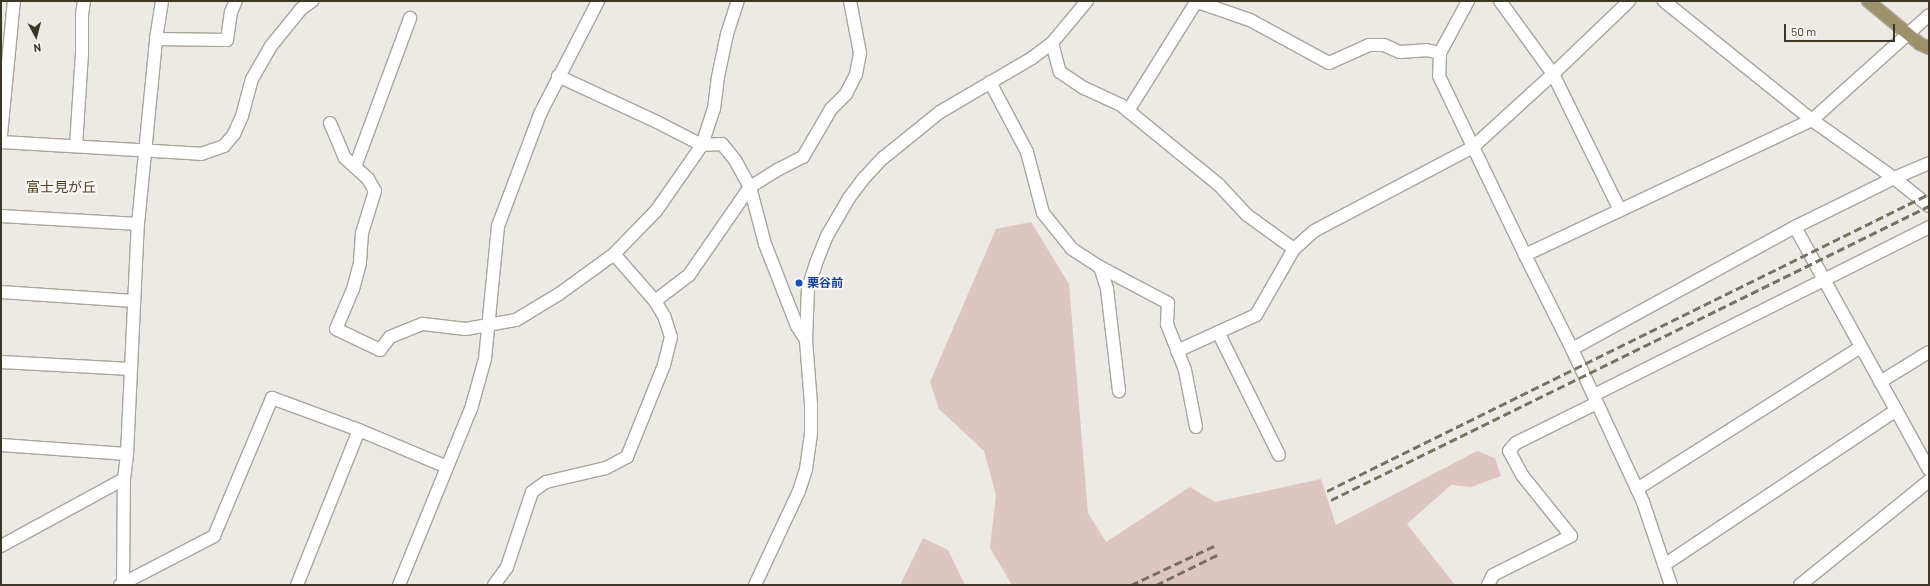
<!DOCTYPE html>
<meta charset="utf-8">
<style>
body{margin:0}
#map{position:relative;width:1930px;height:586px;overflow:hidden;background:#ede9e4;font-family:Barlow,"Noto Sans JP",sans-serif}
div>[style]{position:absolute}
.green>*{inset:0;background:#dcc6bf}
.roads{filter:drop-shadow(1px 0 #aaa59b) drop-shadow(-1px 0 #aaa59b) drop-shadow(0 1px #aaa59b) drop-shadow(0 -1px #aaa59b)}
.minor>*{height:12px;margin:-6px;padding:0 6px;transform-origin:6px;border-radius:6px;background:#fff}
.tertiary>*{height:12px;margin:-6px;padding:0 6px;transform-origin:6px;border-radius:6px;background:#fff}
.primary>*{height:12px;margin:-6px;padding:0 6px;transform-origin:6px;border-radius:6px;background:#9f906c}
.rail>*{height:3px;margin-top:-1.5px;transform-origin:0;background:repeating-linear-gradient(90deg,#797160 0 8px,transparent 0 12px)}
.dots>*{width:11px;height:11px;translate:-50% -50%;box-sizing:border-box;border:2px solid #f9f7f5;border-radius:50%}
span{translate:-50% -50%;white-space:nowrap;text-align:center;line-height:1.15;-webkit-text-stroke:4px #f9f7f5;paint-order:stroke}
.transit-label{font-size:12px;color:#164399;font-weight:700}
.left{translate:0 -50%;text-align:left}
.quarter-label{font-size:14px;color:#4e4222}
.frame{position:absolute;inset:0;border:2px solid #3d3625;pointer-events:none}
.north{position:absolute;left:16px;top:16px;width:40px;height:40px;-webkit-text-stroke:3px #f9f7f5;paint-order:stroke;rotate:173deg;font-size:11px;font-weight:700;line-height:16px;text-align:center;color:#3d3625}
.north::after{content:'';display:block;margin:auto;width:14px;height:18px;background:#3d3625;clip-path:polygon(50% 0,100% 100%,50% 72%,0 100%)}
.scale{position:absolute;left:1784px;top:24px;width:111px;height:18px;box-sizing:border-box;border:2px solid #3d3625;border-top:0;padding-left:5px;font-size:12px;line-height:14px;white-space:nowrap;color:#3d3625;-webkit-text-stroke:3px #f9f7f5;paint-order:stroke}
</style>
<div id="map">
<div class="green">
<div style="clip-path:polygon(1031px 222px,1069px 284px,1088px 513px,1106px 542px,1190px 487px,1215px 502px,1321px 479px,1336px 525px,1477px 451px,1495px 458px,1501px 476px,1471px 487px,1451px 485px,1407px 524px,1455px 585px,1012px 585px,990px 548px,996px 495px,984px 451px,939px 409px,930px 382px,996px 229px)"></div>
<div style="clip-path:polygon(923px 538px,948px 550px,965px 585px,900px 585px)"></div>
</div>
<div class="roads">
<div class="minor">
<div style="left:1195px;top:1px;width:58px;rotate:19.1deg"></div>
<div style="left:1250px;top:20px;width:90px;rotate:28.6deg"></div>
<div style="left:1329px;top:63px;width:44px;rotate:-24.2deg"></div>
<div style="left:1369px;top:45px;width:15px"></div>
<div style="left:1384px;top:45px;width:17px;rotate:24deg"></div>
<div style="left:1400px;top:52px;width:26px;rotate:-4deg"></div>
<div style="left:1426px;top:50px;width:14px;rotate:12deg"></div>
<div style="left:1468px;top:1px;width:59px;rotate:118.3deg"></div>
<div style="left:1440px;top:53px;width:23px;rotate:92deg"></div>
<div style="left:1439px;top:76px;width:199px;rotate:64.3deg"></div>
<div style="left:1525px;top:255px;width:105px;rotate:63.4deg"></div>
<div style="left:1572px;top:349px;width:169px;rotate:65.1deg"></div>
<div style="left:1643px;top:502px;width:88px;rotate:71.4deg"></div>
<div style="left:1500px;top:1px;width:90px;rotate:54deg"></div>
<div style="left:1553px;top:74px;width:152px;rotate:63.8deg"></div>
<div style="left:1664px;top:1px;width:190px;rotate:38.8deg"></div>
<div style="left:1812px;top:120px;width:100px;rotate:35.3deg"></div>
<div style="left:1894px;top:178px;width:45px;rotate:38.7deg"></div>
<div style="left:156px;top:39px;width:71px;rotate:0.8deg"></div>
<div style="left:227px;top:40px;width:28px;rotate:-82deg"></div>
<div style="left:231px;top:12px;width:12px;rotate:-66deg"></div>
<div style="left:1052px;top:43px;width:30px;rotate:75deg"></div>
<div style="left:1060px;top:72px;width:29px;rotate:34deg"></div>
<div style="left:1084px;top:88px;width:41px;rotate:24.7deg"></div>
<div style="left:1121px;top:105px;width:127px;rotate:39.2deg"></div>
<div style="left:1219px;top:185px;width:41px;rotate:47deg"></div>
<div style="left:1247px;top:215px;width:58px;rotate:35.9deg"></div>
<div style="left:1294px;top:249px;width:27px;rotate:-42deg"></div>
<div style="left:1314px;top:231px;width:180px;rotate:-27.8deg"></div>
<div style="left:1473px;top:147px;width:108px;rotate:-42.4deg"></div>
<div style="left:1553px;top:74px;width:105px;rotate:-43.8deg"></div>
<div style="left:558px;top:76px;width:109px;rotate:24.9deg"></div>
<div style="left:657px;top:122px;width:51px;rotate:27.1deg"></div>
<div style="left:702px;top:145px;width:20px;rotate:-3deg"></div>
<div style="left:722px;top:144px;width:21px;rotate:51deg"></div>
<div style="left:735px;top:160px;width:31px;rotate:61deg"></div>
<div style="left:750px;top:187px;width:59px;rotate:75.3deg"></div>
<div style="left:765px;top:244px;width:88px;rotate:68.7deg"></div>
<div style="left:797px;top:326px;width:17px;rotate:57deg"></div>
<div style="left:990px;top:82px;width:79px;rotate:62.1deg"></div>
<div style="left:1027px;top:152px;width:63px;rotate:75.3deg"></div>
<div style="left:1043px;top:213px;width:46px;rotate:51.1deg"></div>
<div style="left:1072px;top:249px;width:33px;rotate:33deg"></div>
<div style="left:1100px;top:267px;width:77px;rotate:27.9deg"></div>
<div style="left:1168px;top:303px;width:21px;rotate:93deg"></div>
<div style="left:1167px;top:324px;width:49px;rotate:68.6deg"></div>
<div style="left:1185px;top:370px;width:58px;rotate:79.1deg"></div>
<div style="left:1128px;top:111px;width:128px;rotate:-58deg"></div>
<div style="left:330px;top:123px;width:38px;rotate:67deg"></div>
<div style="left:345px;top:158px;width:31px;rotate:42deg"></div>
<div style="left:368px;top:179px;width:14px;rotate:60deg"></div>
<div style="left:375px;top:191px;width:44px;rotate:107.2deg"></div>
<div style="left:362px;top:233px;width:30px;rotate:94deg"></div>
<div style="left:360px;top:263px;width:27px;rotate:105deg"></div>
<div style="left:353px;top:289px;width:43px;rotate:113deg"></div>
<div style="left:336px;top:329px;width:49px;rotate:25.5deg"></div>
<div style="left:380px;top:350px;width:16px;rotate:-52deg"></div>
<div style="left:390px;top:337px;width:35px;rotate:-22deg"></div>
<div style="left:423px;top:324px;width:43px;rotate:6.6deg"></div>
<div style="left:466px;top:329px;width:51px;rotate:-10.2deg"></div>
<div style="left:516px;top:320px;width:50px;rotate:-31.2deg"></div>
<div style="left:559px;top:294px;width:68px;rotate:-36deg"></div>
<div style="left:614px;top:254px;width:60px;rotate:-45.7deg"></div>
<div style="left:656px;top:211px;width:80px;rotate:-55.1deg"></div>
<div style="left:702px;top:145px;width:38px;rotate:-72deg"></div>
<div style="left:714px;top:109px;width:32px;rotate:-83deg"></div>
<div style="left:718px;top:77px;width:44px;rotate:-78.2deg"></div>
<div style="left:727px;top:34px;width:35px;rotate:-72deg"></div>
<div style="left:1px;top:135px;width:135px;rotate:-84.5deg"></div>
<div style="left:76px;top:146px;width:92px;rotate:-86.3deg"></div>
<div style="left:82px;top:54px;width:39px;rotate:-90deg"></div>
<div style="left:82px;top:15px;width:14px;rotate:-82deg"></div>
<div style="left:355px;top:167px;width:159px;rotate:-69.7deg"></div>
<div style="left:1px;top:216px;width:137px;rotate:3.3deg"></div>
<div style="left:1795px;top:227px;width:277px;rotate:61.1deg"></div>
<div style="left:1525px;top:255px;width:317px;rotate:-25.2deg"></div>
<div style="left:1812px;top:120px;width:157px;rotate:-41.9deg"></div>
<div style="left:1100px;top:267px;width:23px;rotate:72deg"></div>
<div style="left:1107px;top:289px;width:103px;rotate:83.3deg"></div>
<div style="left:1px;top:292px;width:133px;rotate:3.9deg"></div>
<div style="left:655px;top:301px;width:43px;rotate:-37.4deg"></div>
<div style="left:689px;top:275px;width:107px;rotate:-55.3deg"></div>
<div style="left:750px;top:187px;width:34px;rotate:-32deg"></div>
<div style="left:779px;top:169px;width:27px;rotate:-27deg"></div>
<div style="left:803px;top:157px;width:56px;rotate:-59.7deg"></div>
<div style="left:831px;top:109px;width:21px;rotate:-45deg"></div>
<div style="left:846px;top:94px;width:22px;rotate:-63deg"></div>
<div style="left:856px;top:74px;width:21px;rotate:-79deg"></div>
<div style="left:860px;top:53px;width:53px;rotate:-100.9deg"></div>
<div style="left:1218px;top:332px;width:137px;rotate:63.6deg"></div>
<div style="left:1572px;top:349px;width:254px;rotate:-28.7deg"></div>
<div style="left:1795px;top:227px;width:110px;rotate:-26.3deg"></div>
<div style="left:1894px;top:178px;width:38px;rotate:-23deg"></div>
<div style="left:1177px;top:351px;width:87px;rotate:-24.5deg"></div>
<div style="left:1256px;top:315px;width:76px;rotate:-60.1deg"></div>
<div style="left:1px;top:362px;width:130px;rotate:3.1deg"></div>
<div style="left:1880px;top:382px;width:57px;rotate:-31.5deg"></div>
<div style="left:1594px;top:395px;width:375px;rotate:-26.6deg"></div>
<div style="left:1px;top:445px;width:126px;rotate:4.1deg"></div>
<div style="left:1637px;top:489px;width:265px;rotate:-32.4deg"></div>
<div style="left:1px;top:546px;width:140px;rotate:-28.6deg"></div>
<div style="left:1664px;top:565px;width:279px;rotate:-33.7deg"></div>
<div style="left:120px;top:585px;width:106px;rotate:-27.5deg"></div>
<div style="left:214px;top:536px;width:150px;rotate:-67.2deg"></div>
<div style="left:272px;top:398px;width:93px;rotate:20.2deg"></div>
<div style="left:123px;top:585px;width:106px;rotate:-89.5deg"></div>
<div style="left:124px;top:479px;width:25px;rotate:-83deg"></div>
<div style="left:127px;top:454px;width:230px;rotate:-87.3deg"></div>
<div style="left:138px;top:224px;width:186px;rotate:-84.4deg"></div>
<div style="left:156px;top:39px;width:38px;rotate:-81deg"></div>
<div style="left:297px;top:585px;width:167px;rotate:-68.2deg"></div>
<div style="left:359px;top:430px;width:95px;rotate:22.8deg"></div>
<div style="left:494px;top:585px;width:22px;rotate:-54deg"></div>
<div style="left:507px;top:567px;width:79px;rotate:-71.6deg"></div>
<div style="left:532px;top:492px;width:17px;rotate:-36deg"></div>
<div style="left:546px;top:482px;width:62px;rotate:-13.1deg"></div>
<div style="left:606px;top:468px;width:24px;rotate:-28deg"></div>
<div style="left:627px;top:457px;width:99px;rotate:-68.1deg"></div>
<div style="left:664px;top:365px;width:29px;rotate:-76deg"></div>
<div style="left:671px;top:337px;width:22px;rotate:-108deg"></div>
<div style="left:664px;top:316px;width:17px;rotate:-121deg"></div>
<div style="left:655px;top:301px;width:62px;rotate:-131.1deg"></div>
<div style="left:1488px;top:585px;width:11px;rotate:-63deg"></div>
<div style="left:1493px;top:575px;width:87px;rotate:-26.6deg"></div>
<div style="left:1571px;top:536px;width:78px;rotate:-128.8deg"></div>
<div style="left:1522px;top:475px;width:27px;rotate:-118deg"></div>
<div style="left:1509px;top:451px;width:11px;rotate:-49deg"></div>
<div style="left:1516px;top:443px;width:90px;rotate:-26.3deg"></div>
<div style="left:1800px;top:585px;width:166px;rotate:-38.9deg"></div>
</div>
<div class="tertiary">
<div style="left:1px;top:142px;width:200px;rotate:3.4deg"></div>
<div style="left:201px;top:154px;width:24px;rotate:-19deg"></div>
<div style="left:224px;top:146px;width:16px;rotate:-50deg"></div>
<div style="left:234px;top:134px;width:20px;rotate:-66deg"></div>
<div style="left:242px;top:116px;width:38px;rotate:-75deg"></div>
<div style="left:252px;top:79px;width:38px;rotate:-60deg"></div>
<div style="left:271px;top:46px;width:48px;rotate:-51deg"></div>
<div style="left:301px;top:9px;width:14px;rotate:-36deg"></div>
<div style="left:399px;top:585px;width:190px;rotate:-67.8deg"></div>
<div style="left:471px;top:409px;width:52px;rotate:-74.4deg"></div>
<div style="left:485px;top:359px;width:134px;rotate:-84.4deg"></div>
<div style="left:498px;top:226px;width:120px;rotate:-69.4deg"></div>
<div style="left:540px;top:114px;width:127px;rotate:-62.8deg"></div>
<div style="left:755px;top:585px;width:104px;rotate:-64.9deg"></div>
<div style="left:799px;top:491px;width:23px;rotate:-72deg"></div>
<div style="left:806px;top:469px;width:36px;rotate:-82deg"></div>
<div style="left:811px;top:433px;width:29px;rotate:-90deg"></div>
<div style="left:811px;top:404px;width:64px;rotate:-94.5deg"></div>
<div style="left:806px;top:340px;width:52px;rotate:-87.8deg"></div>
<div style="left:808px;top:288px;width:26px;rotate:-72deg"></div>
<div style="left:816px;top:263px;width:31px;rotate:-68deg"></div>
<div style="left:828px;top:234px;width:42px;rotate:-59.7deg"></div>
<div style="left:849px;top:198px;width:26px;rotate:-53deg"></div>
<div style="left:865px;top:177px;width:26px;rotate:-47deg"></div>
<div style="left:883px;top:158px;width:73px;rotate:-38.9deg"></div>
<div style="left:940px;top:112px;width:107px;rotate:-30.4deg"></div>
<div style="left:1032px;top:58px;width:25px;rotate:-37deg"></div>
<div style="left:1052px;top:43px;width:55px;rotate:-50.2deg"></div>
</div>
<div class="primary">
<div style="left:1868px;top:1px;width:67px;rotate:39.6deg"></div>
<div style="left:1920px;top:44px;width:10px;rotate:24deg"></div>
</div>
</div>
<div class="rail">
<div style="left:1327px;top:491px;width:671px;rotate:-26.26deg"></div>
<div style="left:1331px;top:500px;width:666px;rotate:-26.18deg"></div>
<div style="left:1131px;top:585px;width:92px;rotate:-25.2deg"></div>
<div style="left:1156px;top:585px;width:70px;rotate:-26.2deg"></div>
</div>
<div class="dots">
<div style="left:799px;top:283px;background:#1a4fb4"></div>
</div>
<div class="transit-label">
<span class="left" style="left:807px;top:283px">栗谷前</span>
</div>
<div class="quarter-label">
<span style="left:61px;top:187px">富士見が丘</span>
</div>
<div class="frame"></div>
<div class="north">N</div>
<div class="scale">50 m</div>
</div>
